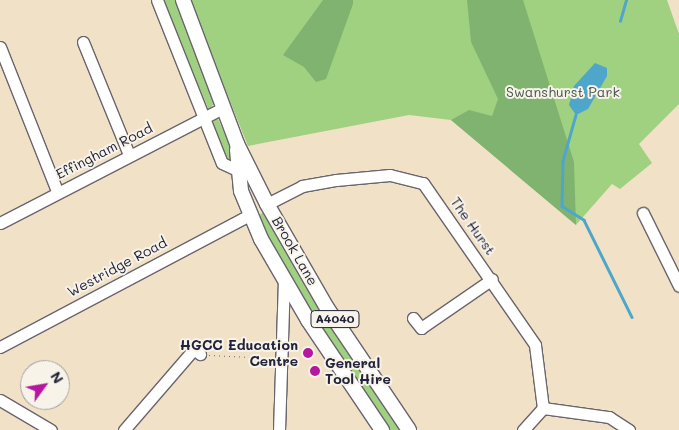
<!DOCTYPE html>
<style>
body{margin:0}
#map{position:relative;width:679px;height:430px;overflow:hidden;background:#f1e2c7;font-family:Mali,sans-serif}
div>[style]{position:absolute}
.green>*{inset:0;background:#a0d181}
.forest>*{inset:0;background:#80b36f}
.water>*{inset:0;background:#4ea6cb}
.stream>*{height:2.5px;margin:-1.25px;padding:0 1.25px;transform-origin:1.25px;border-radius:1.25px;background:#4ea6cb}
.path>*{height:1px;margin-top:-0.5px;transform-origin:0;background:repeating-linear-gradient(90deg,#6a656c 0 1px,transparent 0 5px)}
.roads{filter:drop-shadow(1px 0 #6a656c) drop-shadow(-1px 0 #6a656c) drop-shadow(0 1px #6a656c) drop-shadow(0 -1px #6a656c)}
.minor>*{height:11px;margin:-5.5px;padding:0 5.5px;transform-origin:5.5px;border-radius:5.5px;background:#fff}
.major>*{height:14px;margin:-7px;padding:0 7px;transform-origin:7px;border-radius:7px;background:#fff}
.dots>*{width:14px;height:14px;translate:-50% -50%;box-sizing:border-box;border:2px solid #f7f3e8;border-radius:50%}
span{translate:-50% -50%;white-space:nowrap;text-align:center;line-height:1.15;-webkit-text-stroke:4px #f7f3e8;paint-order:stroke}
.shield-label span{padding:1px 4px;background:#f7f3e8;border:1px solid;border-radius:4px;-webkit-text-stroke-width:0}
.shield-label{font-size:12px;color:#22223b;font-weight:700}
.park-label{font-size:14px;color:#485750}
.street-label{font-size:14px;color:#22223b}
.poi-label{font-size:14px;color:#22223b;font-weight:700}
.right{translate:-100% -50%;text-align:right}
.left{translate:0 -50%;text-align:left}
.north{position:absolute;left:20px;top:360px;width:50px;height:50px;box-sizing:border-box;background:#f7f3e8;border:1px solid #a29fa3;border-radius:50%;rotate:58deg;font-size:14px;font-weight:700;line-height:20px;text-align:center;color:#22223b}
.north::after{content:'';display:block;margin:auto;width:18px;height:22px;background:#b5179e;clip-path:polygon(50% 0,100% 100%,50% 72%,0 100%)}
</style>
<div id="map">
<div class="green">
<div style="clip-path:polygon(161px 0,180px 0,214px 103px,209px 110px)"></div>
<div style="clip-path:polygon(189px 0,667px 0,679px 34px,679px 104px,639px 144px,652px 163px,620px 189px,612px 184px,576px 225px,451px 120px,409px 115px,248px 146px)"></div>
<div style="clip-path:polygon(218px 119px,236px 159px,230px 163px,210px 122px)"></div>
<div style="clip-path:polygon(265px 211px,323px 308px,311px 315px,260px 225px,258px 216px)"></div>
<div style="clip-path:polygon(328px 316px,405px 430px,389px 430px,316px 323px)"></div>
</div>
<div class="forest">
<div style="clip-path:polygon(323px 0,353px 0,353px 4px,326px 79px,316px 82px,304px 67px,283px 55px)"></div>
<div style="clip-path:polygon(467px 0,523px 0,574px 162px,576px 225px,451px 120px,469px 110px,492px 116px,498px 99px,471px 42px)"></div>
</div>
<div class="water">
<div style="clip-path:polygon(595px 63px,607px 68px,607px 76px,588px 109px,576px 115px,569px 105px,574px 86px)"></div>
</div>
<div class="stream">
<div style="left:620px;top:21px;width:22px;rotate:-74deg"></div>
<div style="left:576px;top:115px;width:48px;rotate:105.8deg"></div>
<div style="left:563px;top:161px;width:45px;rotate:91.3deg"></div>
<div style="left:562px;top:206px;width:26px;rotate:32deg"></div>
<div style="left:584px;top:220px;width:108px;rotate:63.7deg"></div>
</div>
<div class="path">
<div style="left:209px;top:355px;width:63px;rotate:2.7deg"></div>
</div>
<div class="roads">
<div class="minor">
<div style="left:157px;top:0;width:175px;rotate:68.3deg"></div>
<div style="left:222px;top:163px;width:19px;rotate:25deg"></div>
<div style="left:83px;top:42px;width:122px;rotate:67.8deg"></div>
<div style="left:0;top:47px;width:155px;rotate:68.4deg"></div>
<div style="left:267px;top:204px;width:39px;rotate:-27deg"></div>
<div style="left:302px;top:186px;width:35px;rotate:-10deg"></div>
<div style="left:336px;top:180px;width:54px;rotate:-5.3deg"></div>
<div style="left:390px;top:175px;width:34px;rotate:14deg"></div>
<div style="left:423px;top:183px;width:197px;rotate:55.3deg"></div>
<div style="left:535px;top:345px;width:64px;rotate:82.8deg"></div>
<div style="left:543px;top:408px;width:30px;rotate:132deg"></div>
<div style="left:643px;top:213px;width:81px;rotate:63.7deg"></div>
<div style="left:0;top:223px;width:251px;rotate:-27.3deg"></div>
<div style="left:413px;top:318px;width:13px;rotate:51deg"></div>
<div style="left:421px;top:328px;width:86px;rotate:-34.6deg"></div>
<div style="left:0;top:347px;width:282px;rotate:-27.9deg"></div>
<div style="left:0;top:400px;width:59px;rotate:30.5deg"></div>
<div style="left:543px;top:408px;width:67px;rotate:7.8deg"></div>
<div style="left:609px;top:417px;width:24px;rotate:33deg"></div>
<div style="left:124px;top:430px;width:107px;rotate:-49.2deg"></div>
<div style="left:194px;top:349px;width:8px;rotate:40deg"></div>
<div style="left:279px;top:430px;width:151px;rotate:-88.1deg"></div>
</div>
<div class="major">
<div style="left:183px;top:0;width:154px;rotate:69.4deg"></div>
<div style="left:237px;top:144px;width:67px;rotate:63.4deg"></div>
<div style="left:267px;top:204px;width:120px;rotate:60deg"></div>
<div style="left:327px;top:308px;width:147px;rotate:56.1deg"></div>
<div style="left:237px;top:150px;width:41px;rotate:84.4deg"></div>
<div style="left:241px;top:191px;width:52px;rotate:67.4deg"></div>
<div style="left:261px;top:239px;width:94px;rotate:59.9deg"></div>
<div style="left:308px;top:320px;width:133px;rotate:56.1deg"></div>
</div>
</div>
<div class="dots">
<div style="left:308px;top:353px;background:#b5179e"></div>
<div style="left:315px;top:371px;background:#b5179e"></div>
</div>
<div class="shield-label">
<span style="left:335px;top:319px">A4040</span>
</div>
<div class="park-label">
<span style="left:563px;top:92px">Swanshurst Park</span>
</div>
<div class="street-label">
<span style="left:104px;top:151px;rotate:-27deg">Effingham Road</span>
<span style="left:473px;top:226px;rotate:55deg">The Hurst</span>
<span style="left:295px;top:251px;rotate:60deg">Brook Lane</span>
<span style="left:117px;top:267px;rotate:-28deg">Westridge Road</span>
</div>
<div class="poi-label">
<span class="right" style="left:298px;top:353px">HGCC Education<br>Centre</span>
<span class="left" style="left:325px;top:371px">General<br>Tool Hire</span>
</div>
<div class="north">N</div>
</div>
